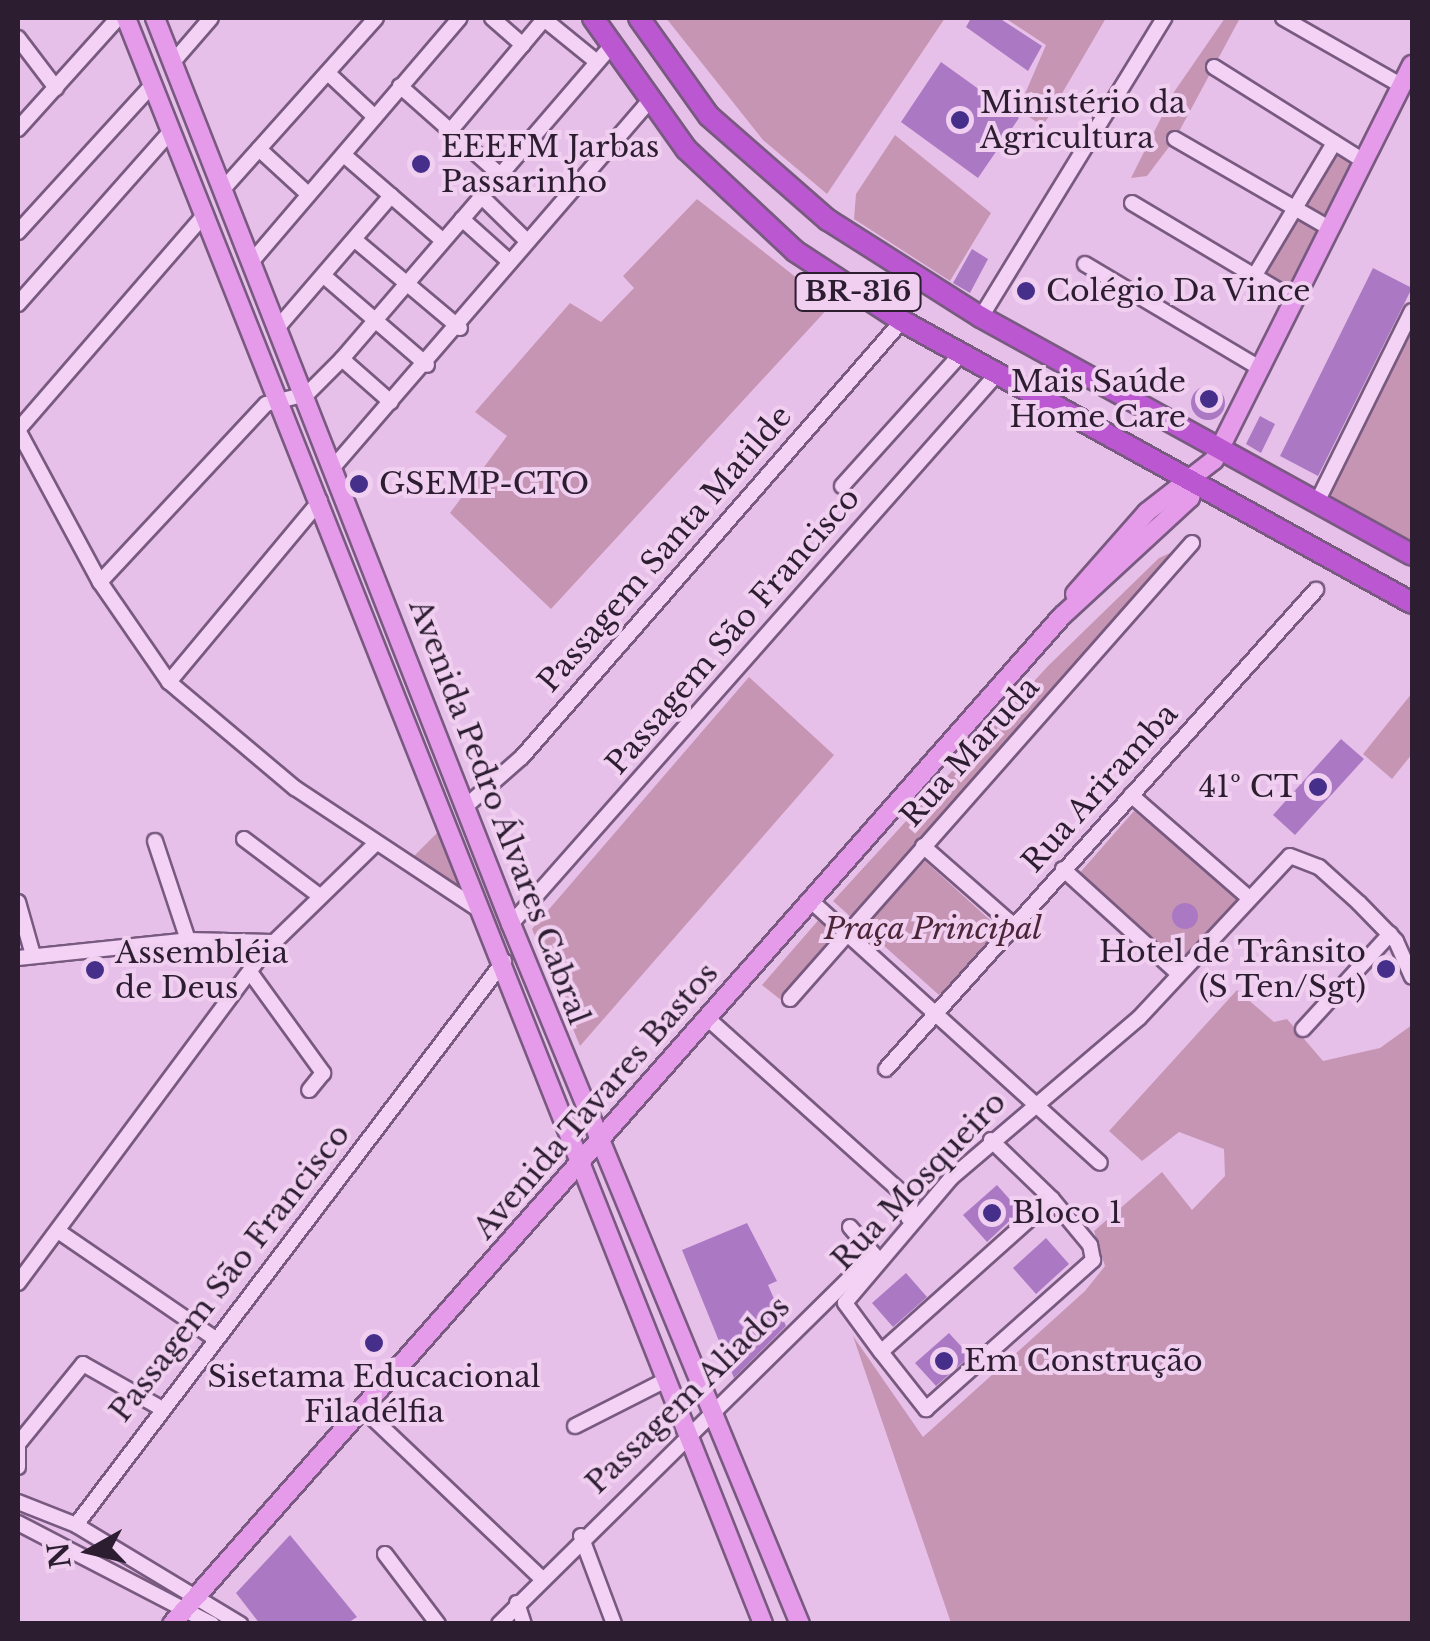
<!DOCTYPE html>
<meta charset="utf-8">
<style>
body{margin:0}
#map{position:relative;width:1430px;height:1641px;overflow:hidden;background:#e7c0e9;font-family:"Libre Baskerville",serif}
div>[style]{position:absolute}
.green>*{inset:0;background:#c695b4}
.building>*{inset:0;background:#ab79c4}
.round{border-radius:50%}
.roads{filter:drop-shadow(2px 0 #785a80) drop-shadow(-2px 0 #785a80) drop-shadow(0 2px #785a80) drop-shadow(0 -2px #785a80)}
.minor>*{height:14px;margin:-7px;padding:0 7px;transform-origin:7px;border-radius:7px;background:#f3d2f5}
.major>*{height:18px;margin:-9px;padding:0 9px;transform-origin:9px;border-radius:9px;background:#e59aea}
.highway>*{height:20px;margin:-10px;padding:0 10px;transform-origin:10px;border-radius:10px;background:#bc57d2}
.dots>*{width:28px;height:28px;translate:-50% -50%;box-sizing:border-box;border:5px solid #f0cff1;border-radius:50%}
span{translate:-50% -50%;white-space:nowrap;text-align:center;line-height:1.15;-webkit-text-stroke:8px #f0cff1;paint-order:stroke}
.shield-label span{padding:2px 8px;background:#f0cff1;border:2px solid;border-radius:8px;-webkit-text-stroke-width:0}
.shield-label{font-size:28px;color:#2c1d31;font-weight:700}
.poi-label{font-size:30px;color:#2c1d31}
.left{translate:0 -50%;text-align:left}
.right{translate:-100% -50%;text-align:right}
.street-label{font-size:30px;color:#2c1d31}
.park-label{font-size:30px;color:#4c2538;font-style:italic}
.frame{position:absolute;inset:0;border:20px solid #2c1d31;pointer-events:none}
.north{position:absolute;left:40px;top:1501px;width:100px;height:100px;-webkit-text-stroke:8px #f0cff1;paint-order:stroke;rotate:262deg;font-size:28px;font-weight:700;line-height:40px;text-align:center;color:#2c1d31}
.north::after{content:'';display:block;margin:auto;width:35px;height:45px;background:#2c1d31;clip-path:polygon(50% 0,100% 100%,50% 72%,0 100%)}
</style>
<div id="map">
<div class="green">
<div style="clip-path:polygon(666px 18px,945px 18px,827px 194px,763px 140px)"></div>
<div style="clip-path:polygon(1005px 18px,1106px 18px,1043px 126px,1026px 115px,1024px 96px,1046px 45px)"></div>
<div style="clip-path:polygon(1225px 18px,1240px 18px,1175px 139px,1147px 176px,1131px 178px,1174px 92px)"></div>
<div style="clip-path:polygon(895px 135px,991px 213px,950px 281px,854px 219px,856px 194px)"></div>
<div style="clip-path:polygon(1336px 148px,1355px 162px,1325px 220px,1301px 205px)"></div>
<div style="clip-path:polygon(697px 199px,831px 305px,551px 609px,450px 513px,507px 436px,475px 412px,570px 303px,601px 322px,634px 288px,623px 276px)"></div>
<div style="clip-path:polygon(1296px 215px,1323px 231px,1291px 291px,1262px 273px)"></div>
<div style="clip-path:polygon(1412px 312px,1412px 558px,1316px 504px)"></div>
<div style="clip-path:polygon(1188px 545px,852px 918px,833px 901px,1048px 666px,1159px 558px)"></div>
<div style="clip-path:polygon(749px 677px,834px 755px,580px 1046px,532px 929px)"></div>
<div style="clip-path:polygon(1412px 693px,1412px 754px,1392px 779px,1363px 754px)"></div>
<div style="clip-path:polygon(1134px 811px,1242px 899px,1178px 965px,1077px 876px)"></div>
<div style="clip-path:polygon(448px 822px,483px 912px,410px 860px)"></div>
<div style="clip-path:polygon(925px 861px,1002px 931px,939px 995px,864px 928px)"></div>
<div style="clip-path:polygon(822px 916px,838px 930px,781px 1000px,762px 985px)"></div>
<div style="clip-path:polygon(1237px 990px,1274px 1022px,1287px 1019px,1323px 1061px,1380px 1048px,1412px 1025px,1412px 1623px,951px 1623px,853px 1336px,923px 1437px,1085px 1291px,1105px 1266px,1094px 1231px,1162px 1172px,1192px 1210px,1225px 1176px,1224px 1149px,1179px 1132px,1142px 1161px,1109px 1131px)"></div>
</div>
<div class="building">
<div style="clip-path:polygon(971px 18px,999px 18px,1042px 46px,1028px 71px,966px 27px)"></div>
<div style="clip-path:polygon(941px 62px,1019px 118px,978px 178px,901px 122px)"></div>
<div style="clip-path:polygon(972px 249px,988px 259px,970px 293px,953px 283px)"></div>
<div style="clip-path:polygon(1373px 268px,1412px 288px,1318px 476px,1280px 456px)"></div>
<div class="round" style="left:1191px;top:386px;width:34px;height:34px"></div>
<div style="clip-path:polygon(1260px 416px,1275px 424px,1261px 453px,1246px 444px)"></div>
<div style="clip-path:polygon(1341px 739px,1364px 759px,1295px 835px,1273px 815px)"></div>
<div class="round" style="left:1172px;top:903px;width:26px;height:26px"></div>
<div style="clip-path:polygon(997px 1185px,1020px 1211px,987px 1242px,963px 1215px)"></div>
<div style="clip-path:polygon(747px 1223px,777px 1281px,768px 1285px,786px 1326px,734px 1378px,682px 1250px)"></div>
<div style="clip-path:polygon(1046px 1238px,1069px 1264px,1036px 1294px,1013px 1268px)"></div>
<div style="clip-path:polygon(906px 1273px,927px 1297px,893px 1327px,872px 1303px)"></div>
<div style="clip-path:polygon(949px 1333px,970px 1356px,936px 1386px,915px 1363px)"></div>
<div style="clip-path:polygon(290px 1535px,357px 1617px,346px 1624px,260px 1624px,236px 1593px)"></div>
</div>
<div class="roads">
<div class="minor">
<div style="left:492px;top:18px;width:41px;rotate:41.1deg"></div>
<div style="left:1283px;top:18px;width:137px;rotate:29.7deg"></div>
<div style="left:544px;top:19px;width:68px;rotate:39.1deg"></div>
<div style="left:18px;top:38px;width:63px;rotate:52.8deg"></div>
<div style="left:173px;top:62px;width:58px;rotate:-49.2deg"></div>
<div style="left:1214px;top:67px;width:177px;rotate:32.1deg"></div>
<div style="left:329px;top:74px;width:63px;rotate:43.1deg"></div>
<div style="left:400px;top:86px;width:132px;rotate:41.6deg"></div>
<div style="left:18px;top:129px;width:149px;rotate:-48deg"></div>
<div style="left:451px;top:130px;width:146px;rotate:-50deg"></div>
<div style="left:1175px;top:139px;width:180px;rotate:30deg"></div>
<div style="left:259px;top:149px;width:67px;rotate:42.6deg"></div>
<div style="left:344px;top:155px;width:130px;rotate:40.9deg"></div>
<div style="left:224px;top:188px;width:228px;rotate:-48.2deg"></div>
<div style="left:481px;top:196px;width:64px;rotate:44.4deg"></div>
<div style="left:1132px;top:203px;width:190px;rotate:30.8deg"></div>
<div style="left:462px;top:219px;width:64px;rotate:41.9deg"></div>
<div style="left:18px;top:232px;width:200px;rotate:-47.6deg"></div>
<div style="left:355px;top:240px;width:137px;rotate:40deg"></div>
<div style="left:253px;top:260px;width:318px;rotate:-49.5deg"></div>
<div style="left:1085px;top:264px;width:205px;rotate:30.8deg"></div>
<div style="left:1255px;top:275px;width:154px;rotate:-59.1deg"></div>
<div style="left:324px;top:276px;width:136px;rotate:40.8deg"></div>
<div style="left:18px;top:304px;width:231px;rotate:-48.5deg"></div>
<div style="left:981px;top:317px;width:351px;rotate:-58.5deg"></div>
<div style="left:279px;top:326px;width:172px;rotate:-49.3deg"></div>
<div style="left:342px;top:359px;width:65px;rotate:41.3deg"></div>
<div style="left:18px;top:430px;width:173px;rotate:61.7deg"></div>
<div style="left:100px;top:582px;width:121px;rotate:55.4deg"></div>
<div style="left:169px;top:682px;width:165px;rotate:40.1deg"></div>
<div style="left:295px;top:788px;width:224px;rotate:33.5deg"></div>
<div style="left:18px;top:430px;width:286px;rotate:-49.1deg"></div>
<div style="left:336px;top:464px;width:477px;rotate:-49.2deg"></div>
<div style="left:842px;top:486px;width:178px;rotate:-48deg"></div>
<div style="left:1317px;top:502px;width:213px;rotate:-63.6deg"></div>
<div style="left:100px;top:582px;width:243px;rotate:-47deg"></div>
<div style="left:266px;top:404px;width:42px;rotate:-13.7deg"></div>
<div style="left:307px;top:394px;width:49px;rotate:-45deg"></div>
<div style="left:342px;top:359px;width:411px;rotate:-49.3deg"></div>
<div style="left:169px;top:682px;width:236px;rotate:-50.2deg"></div>
<div style="left:1131px;top:795px;width:157px;rotate:41.1deg"></div>
<div style="left:465px;top:807px;width:76px;rotate:-41.3deg"></div>
<div style="left:522px;top:757px;width:578px;rotate:-48.93deg"></div>
<div style="left:244px;top:839px;width:91px;rotate:37deg"></div>
<div style="left:155px;top:841px;width:104px;rotate:71.6deg"></div>
<div style="left:923px;top:846px;width:121px;rotate:41.3deg"></div>
<div style="left:1063px;top:869px;width:156px;rotate:42.2deg"></div>
<div style="left:810px;top:900px;width:391px;rotate:42.2deg"></div>
<div style="left:18px;top:902px;width:55px;rotate:74.2deg"></div>
<div style="left:511px;top:924px;width:734px;rotate:-48.54deg"></div>
<div style="left:18px;top:958px;width:171px;rotate:-6deg"></div>
<div style="left:188px;top:940px;width:85px;rotate:1.3deg"></div>
<div style="left:250px;top:972px;width:125px;rotate:54.1deg"></div>
<div style="left:323px;top:1073px;width:22px;rotate:129deg"></div>
<div style="left:790px;top:999px;width:608px;rotate:-48.6deg"></div>
<div style="left:706px;top:1017px;width:275px;rotate:41.9deg"></div>
<div style="left:911px;top:1201px;width:17px;rotate:100deg"></div>
<div style="left:1303px;top:1029px;width:129px;rotate:-47.5deg"></div>
<div style="left:886px;top:1069px;width:644px;rotate:-48.09deg"></div>
<div style="left:1052px;top:1199px;width:229px;rotate:138.2deg"></div>
<div style="left:881px;top:1352px;width:61px;rotate:-126.3deg"></div>
<div style="left:845px;top:1303px;width:164px;rotate:-49.7deg"></div>
<div style="left:951px;top:1178px;width:247px;rotate:-40.4deg"></div>
<div style="left:1139px;top:1018px;width:221px;rotate:-47deg"></div>
<div style="left:1290px;top:856px;width:31px;rotate:21deg"></div>
<div style="left:1319px;top:867px;width:54px;rotate:42deg"></div>
<div style="left:1359px;top:903px;width:53px;rotate:45.8deg"></div>
<div style="left:1396px;top:941px;width:39px;rotate:66deg"></div>
<div style="left:850px;top:1227px;width:37px;rotate:49deg"></div>
<div style="left:58px;top:1231px;width:191px;rotate:34.4deg"></div>
<div style="left:18px;top:1283px;width:410px;rotate:-53.4deg"></div>
<div style="left:262px;top:954px;width:159px;rotate:-44.2deg"></div>
<div style="left:881px;top:1352px;width:73px;rotate:51.7deg"></div>
<div style="left:926px;top:1409px;width:224px;rotate:-41.7deg"></div>
<div style="left:1093px;top:1260px;width:15px;rotate:-101deg"></div>
<div style="left:1090px;top:1245px;width:60px;rotate:-129.6deg"></div>
<div style="left:1052px;top:1199px;width:85px;rotate:-136deg"></div>
<div style="left:362px;top:1408px;width:245px;rotate:43.5deg"></div>
<div style="left:575px;top:1426px;width:102px;rotate:-26.8deg"></div>
<div style="left:18px;top:1444px;width:103px;rotate:-50.9deg"></div>
<div style="left:83px;top:1364px;width:87px;rotate:29.5deg"></div>
<div style="left:18px;top:1445px;width:22px;rotate:90deg"></div>
<div style="left:18px;top:1502px;width:62px;rotate:21.6deg"></div>
<div style="left:76px;top:1525px;width:192px;rotate:31.1deg"></div>
<div style="left:18px;top:1523px;width:219px;rotate:27.5deg"></div>
<div style="left:76px;top:1525px;width:708px;rotate:-52.81deg"></div>
<div style="left:581px;top:1536px;width:94px;rotate:69.4deg"></div>
<div style="left:385px;top:1554px;width:88px;rotate:52.9deg"></div>
<div style="left:517px;top:1603px;width:22px;rotate:72deg"></div>
<div style="left:499px;top:1624px;width:520px;rotate:-44.61deg"></div>
</div>
<div class="major">
<div style="left:126px;top:18px;width:1728px;rotate:68.36deg"></div>
<div style="left:155px;top:18px;width:973px;rotate:68.55deg"></div>
<div style="left:511px;top:924px;width:757px;rotate:67.57deg"></div>
<div style="left:1075px;top:594px;width:109px;rotate:-48.7deg"></div>
<div style="left:1147px;top:512px;width:85px;rotate:-37.8deg"></div>
<div style="left:1214px;top:460px;width:442px;rotate:-63.4deg"></div>
<div style="left:172px;top:1624px;width:1345px;rotate:-48.56deg"></div>
<div style="left:1062px;top:616px;width:174px;rotate:-42.7deg"></div>
<div style="left:1190px;top:498px;width:18px;rotate:-74deg"></div>
</div>
<div class="highway">
<div style="left:593px;top:18px;width:161px;rotate:54.6deg"></div>
<div style="left:686px;top:149px;width:149px;rotate:43.1deg"></div>
<div style="left:795px;top:251px;width:128px;rotate:33.2deg"></div>
<div style="left:902px;top:321px;width:583px;rotate:28.94deg"></div>
<div style="left:639px;top:18px;width:120px;rotate:54.5deg"></div>
<div style="left:709px;top:116px;width:158px;rotate:41.2deg"></div>
<div style="left:828px;top:220px;width:181px;rotate:32.4deg"></div>
<div style="left:981px;top:317px;width:492px;rotate:28.9deg"></div>
</div>
</div>
<div class="dots">
<div style="left:960px;top:120px;background:#462f8a"></div>
<div style="left:421px;top:164px;background:#462f8a"></div>
<div style="left:1026px;top:291px;background:#462f8a"></div>
<div style="left:1209px;top:399px;background:#462f8a"></div>
<div style="left:359px;top:484px;background:#462f8a"></div>
<div style="left:1318px;top:787px;background:#462f8a"></div>
<div style="left:1386px;top:969px;background:#462f8a"></div>
<div style="left:95px;top:970px;background:#462f8a"></div>
<div style="left:992px;top:1213px;background:#462f8a"></div>
<div style="left:374px;top:1343px;background:#462f8a"></div>
<div style="left:944px;top:1361px;background:#462f8a"></div>
</div>
<div class="shield-label">
<span style="left:858px;top:292px">BR-316</span>
</div>
<div class="poi-label">
<span class="left" style="left:980px;top:120px">Ministério da<br>Agricultura</span>
<span class="left" style="left:441px;top:164px">EEEFM Jarbas<br>Passarinho</span>
<span class="left" style="left:1046px;top:291px">Colégio Da Vince</span>
<span class="right" style="left:1186px;top:399px">Mais Saúde<br>Home Care</span>
<span class="left" style="left:379px;top:484px">GSEMP-CTO</span>
<span class="right" style="left:1298px;top:787px">41º CT</span>
<span class="right" style="left:1366px;top:969px">Hotel de Trânsito<br>(S Ten/Sgt)</span>
<span class="left" style="left:115px;top:970px">Assembléia<br>de Deus</span>
<span class="left" style="left:1012px;top:1213px">Bloco 1</span>
<span class="left" style="left:964px;top:1361px">Em Construção</span>
<span style="left:374px;top:1394px">Sisetama Educacional<br>Filadélfia</span>
</div>
<div class="street-label">
<span style="left:665px;top:549px;rotate:-49deg">Passagem Santa Matilde</span>
<span style="left:733px;top:631px;rotate:-49deg">Passagem São Francisco</span>
<span style="left:970px;top:752px;rotate:-48deg">Rua Maruda</span>
<span style="left:1100px;top:788px;rotate:-48deg">Rua Ariramba</span>
<span style="left:499px;top:812px;rotate:69deg">Avenida Pedro Álvares Cabral</span>
<span style="left:596px;top:1101px;rotate:-49deg">Avenida Tavares Bastos</span>
<span style="left:919px;top:1181px;rotate:-46deg">Rua Mosqueiro</span>
<span style="left:230px;top:1273px;rotate:-52deg">Passagem São Francisco</span>
<span style="left:688px;top:1395px;rotate:-44deg">Passagem Aliados</span>
</div>
<div class="park-label">
<span style="left:933px;top:929px">Praça Principal</span>
</div>
<div class="frame"></div>
<div class="north">N</div>
</div>
